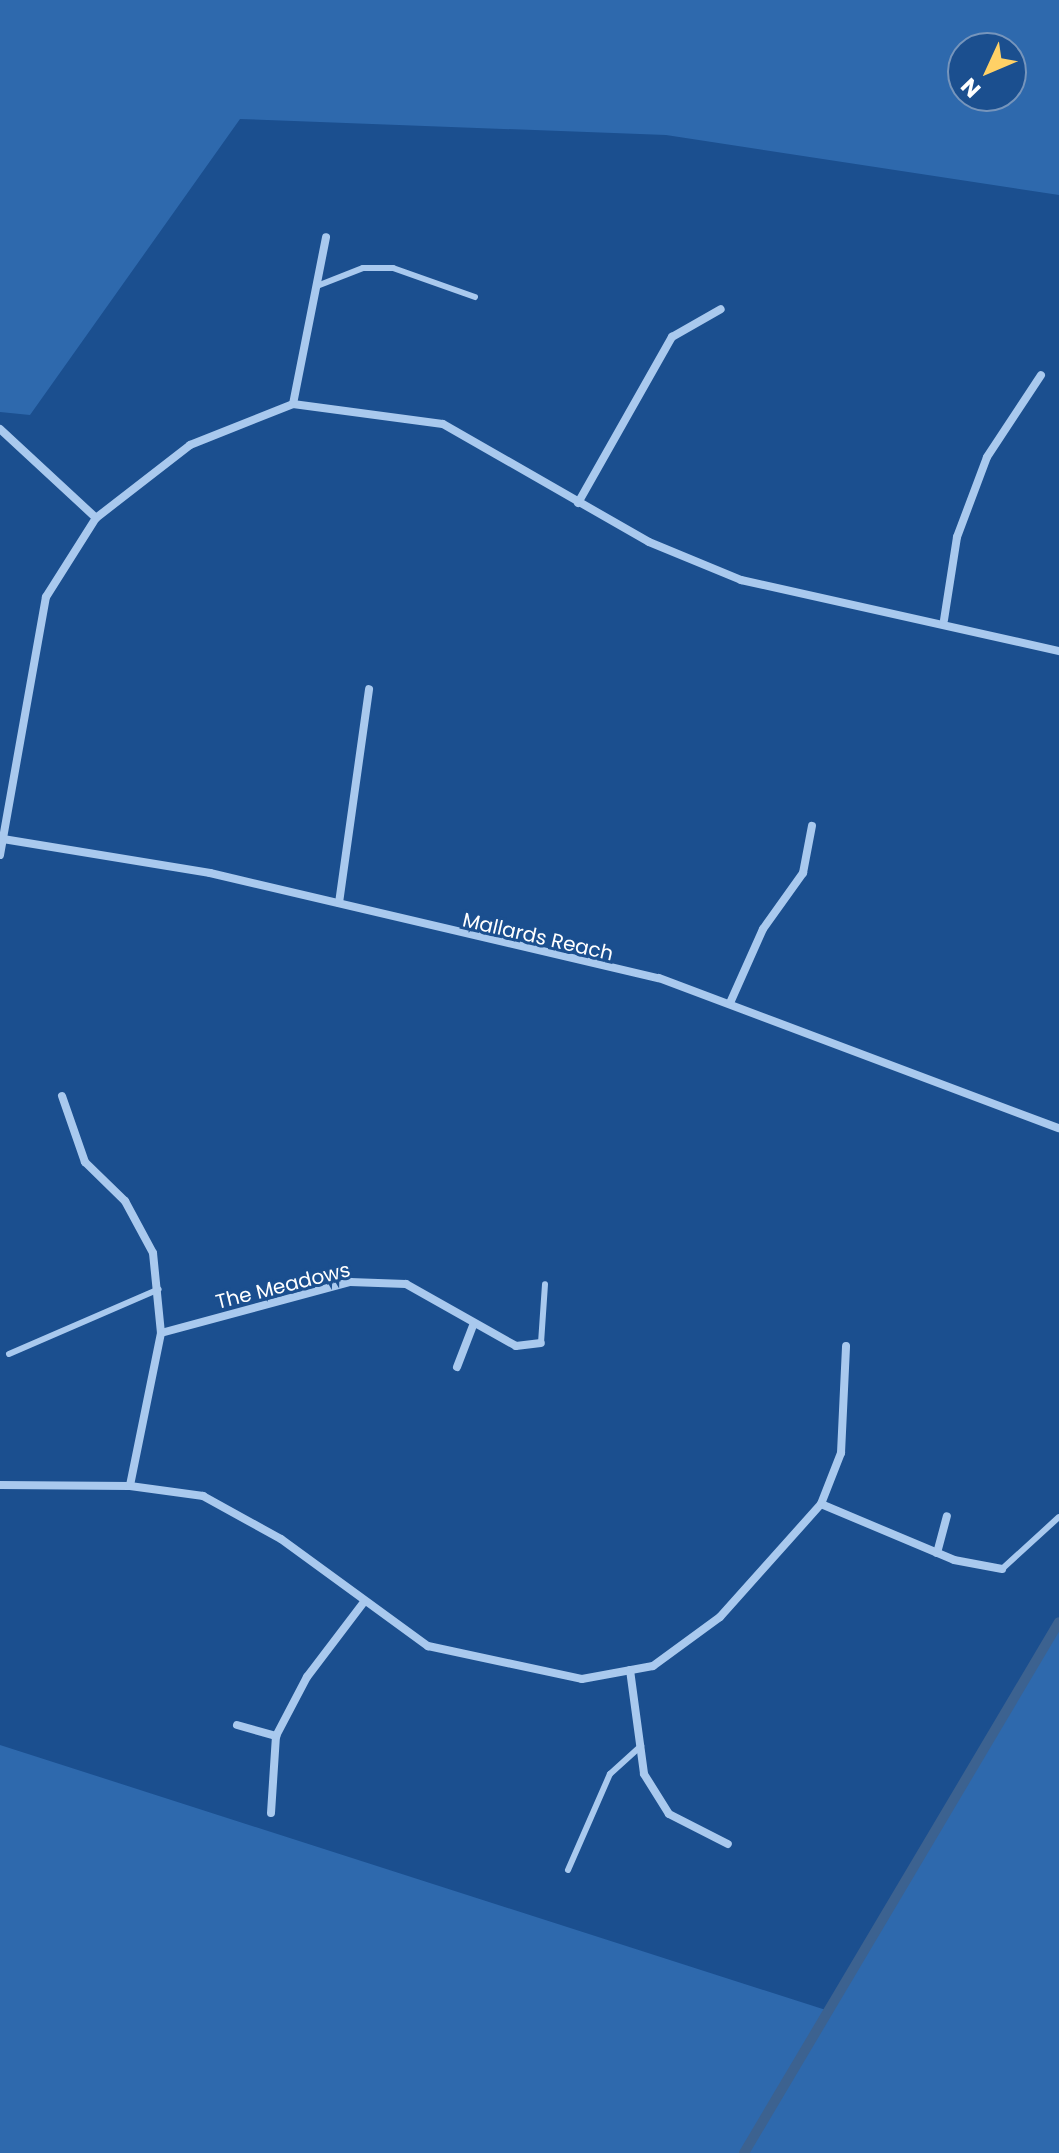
<!DOCTYPE html>
<style>
body{margin:0}
#map{position:relative;width:1059px;height:2153px;overflow:hidden;background:#1b4f8f;font-family:Poppins,sans-serif}
div>[style]{position:absolute}
.green>*{inset:0;background:#2e69ad}
.stream>*{height:10px;margin:-5px;padding:0 5px;transform-origin:5px;border-radius:5px;background:#3c6290}
.service>*{height:6px;margin:-3px;padding:0 3px;transform-origin:3px;border-radius:3px;background:#a9c9ee}
.minor>*{height:8px;margin:-4px;padding:0 4px;transform-origin:4px;border-radius:4px;background:#a9c9ee}
span{translate:-50% -50%;white-space:nowrap;text-align:center;line-height:1.15;-webkit-text-stroke:6px #1b4f8f;paint-order:stroke}
.street-label{font-size:20px;color:#fff}
.north{position:absolute;left:947px;top:32px;width:80px;height:80px;box-sizing:border-box;background:#1b4f8f;border:2px solid #7695bc;border-radius:50%;rotate:226deg;font-size:22px;font-weight:700;line-height:32px;text-align:center;color:#fff}
.north::after{content:'';display:block;margin:auto;width:28px;height:36px;background:#ffd166;clip-path:polygon(50% 0,100% 100%,50% 72%,0 100%)}
</style>
<div id="map">
<div class="green">
<div style="clip-path:polygon(evenodd,0 0,1059px 0,1059px 195px,666px 135px,240px 119px,30px 415px,0 412px,0 0,1011px 48px,1011px 96px,963px 96px,963px 48px,1011px 48px)"></div>
<div style="clip-path:polygon(1059px 1622px,1059px 2153px,0 2153px,0 1745px,829px 2011px)"></div>
</div>
<div class="stream">
<div style="left:744px;top:2153px;width:617px;rotate:-59.32deg"></div>
</div>
<div class="service">
<div style="left:317px;top:286px;width:49px;rotate:-21.4deg"></div>
<div style="left:363px;top:268px;width:30px"></div>
<div style="left:393px;top:268px;width:87px;rotate:19.5deg"></div>
<div style="left:541px;top:1343px;width:59px;rotate:-86.1deg"></div>
<div style="left:9px;top:1354px;width:163px;rotate:-23.4deg"></div>
<div style="left:1002px;top:1569px;width:77px;rotate:-42.4deg"></div>
<div style="left:568px;top:1870px;width:105px;rotate:-66.4deg"></div>
<div style="left:610px;top:1774px;width:42px;rotate:-42.1deg"></div>
</div>
<div class="minor">
<div style="left:293px;top:404px;width:170px;rotate:-78.8deg"></div>
<div style="left:0;top:429px;width:131px;rotate:42.8deg"></div>
<div style="left:578px;top:503px;width:191px;rotate:-60.5deg"></div>
<div style="left:672px;top:337px;width:56px;rotate:-29.7deg"></div>
<div style="left:944px;top:620px;width:84px;rotate:-81.1deg"></div>
<div style="left:957px;top:537px;width:85px;rotate:-69.4deg"></div>
<div style="left:987px;top:457px;width:98px;rotate:-56.6deg"></div>
<div style="left:3px;top:839px;width:210px;rotate:9.3deg"></div>
<div style="left:210px;top:873px;width:461px;rotate:13.2deg"></div>
<div style="left:659px;top:978px;width:427px;rotate:20.6deg"></div>
<div style="left:0;top:855px;width:262px;rotate:-79.9deg"></div>
<div style="left:46px;top:597px;width:93px;rotate:-57.7deg"></div>
<div style="left:96px;top:518px;width:119px;rotate:-37.8deg"></div>
<div style="left:190px;top:445px;width:111px;rotate:-21.7deg"></div>
<div style="left:293px;top:404px;width:151px;rotate:7.6deg"></div>
<div style="left:443px;top:424px;width:237px;rotate:29.8deg"></div>
<div style="left:649px;top:542px;width:100px;rotate:22.4deg"></div>
<div style="left:741px;top:580px;width:326px;rotate:12.6deg"></div>
<div style="left:339px;top:903px;width:216px;rotate:-82deg"></div>
<div style="left:730px;top:1003px;width:81px;rotate:-66deg"></div>
<div style="left:763px;top:929px;width:69px;rotate:-54.5deg"></div>
<div style="left:803px;top:873px;width:48px;rotate:-79.2deg"></div>
<div style="left:62px;top:1096px;width:70px;rotate:70.8deg"></div>
<div style="left:85px;top:1162px;width:56px;rotate:44.3deg"></div>
<div style="left:125px;top:1201px;width:59px;rotate:61.7deg"></div>
<div style="left:153px;top:1253px;width:80px;rotate:84.3deg"></div>
<div style="left:161px;top:1333px;width:156px;rotate:101.5deg"></div>
<div style="left:161px;top:1333px;width:196px;rotate:-15.1deg"></div>
<div style="left:350px;top:1282px;width:56px;rotate:2deg"></div>
<div style="left:406px;top:1284px;width:126px;rotate:29.4deg"></div>
<div style="left:516px;top:1346px;width:25px;rotate:-7deg"></div>
<div style="left:457px;top:1367px;width:47px;rotate:-68.9deg"></div>
<div style="left:0;top:1485px;width:130px;rotate:0.4deg"></div>
<div style="left:130px;top:1486px;width:74px;rotate:7.8deg"></div>
<div style="left:203px;top:1496px;width:89px;rotate:28.9deg"></div>
<div style="left:281px;top:1539px;width:182px;rotate:36.1deg"></div>
<div style="left:428px;top:1646px;width:157px;rotate:12.1deg"></div>
<div style="left:582px;top:1679px;width:72px;rotate:-10.4deg"></div>
<div style="left:653px;top:1666px;width:83px;rotate:-36.2deg"></div>
<div style="left:720px;top:1617px;width:152px;rotate:-48.2deg"></div>
<div style="left:821px;top:1504px;width:144px;rotate:22.8deg"></div>
<div style="left:954px;top:1560px;width:49px;rotate:10.6deg"></div>
<div style="left:821px;top:1504px;width:55px;rotate:-68.6deg"></div>
<div style="left:841px;top:1453px;width:107px;rotate:-87.3deg"></div>
<div style="left:937px;top:1553px;width:38px;rotate:-75deg"></div>
<div style="left:630px;top:1670px;width:105px;rotate:82.3deg"></div>
<div style="left:644px;top:1774px;width:47px;rotate:58deg"></div>
<div style="left:669px;top:1814px;width:66px;rotate:27deg"></div>
<div style="left:237px;top:1725px;width:41px;rotate:15.8deg"></div>
<div style="left:271px;top:1813px;width:77px;rotate:-86.3deg"></div>
<div style="left:276px;top:1736px;width:67px;rotate:-62.3deg"></div>
<div style="left:307px;top:1677px;width:94px;rotate:-52.8deg"></div>
</div>
<div class="street-label">
<span style="left:538px;top:937px;rotate:13deg">Mallards Reach</span>
<span style="left:283px;top:1286px;rotate:-14deg">The Meadows</span>
</div>
<div class="north">N</div>
</div>
